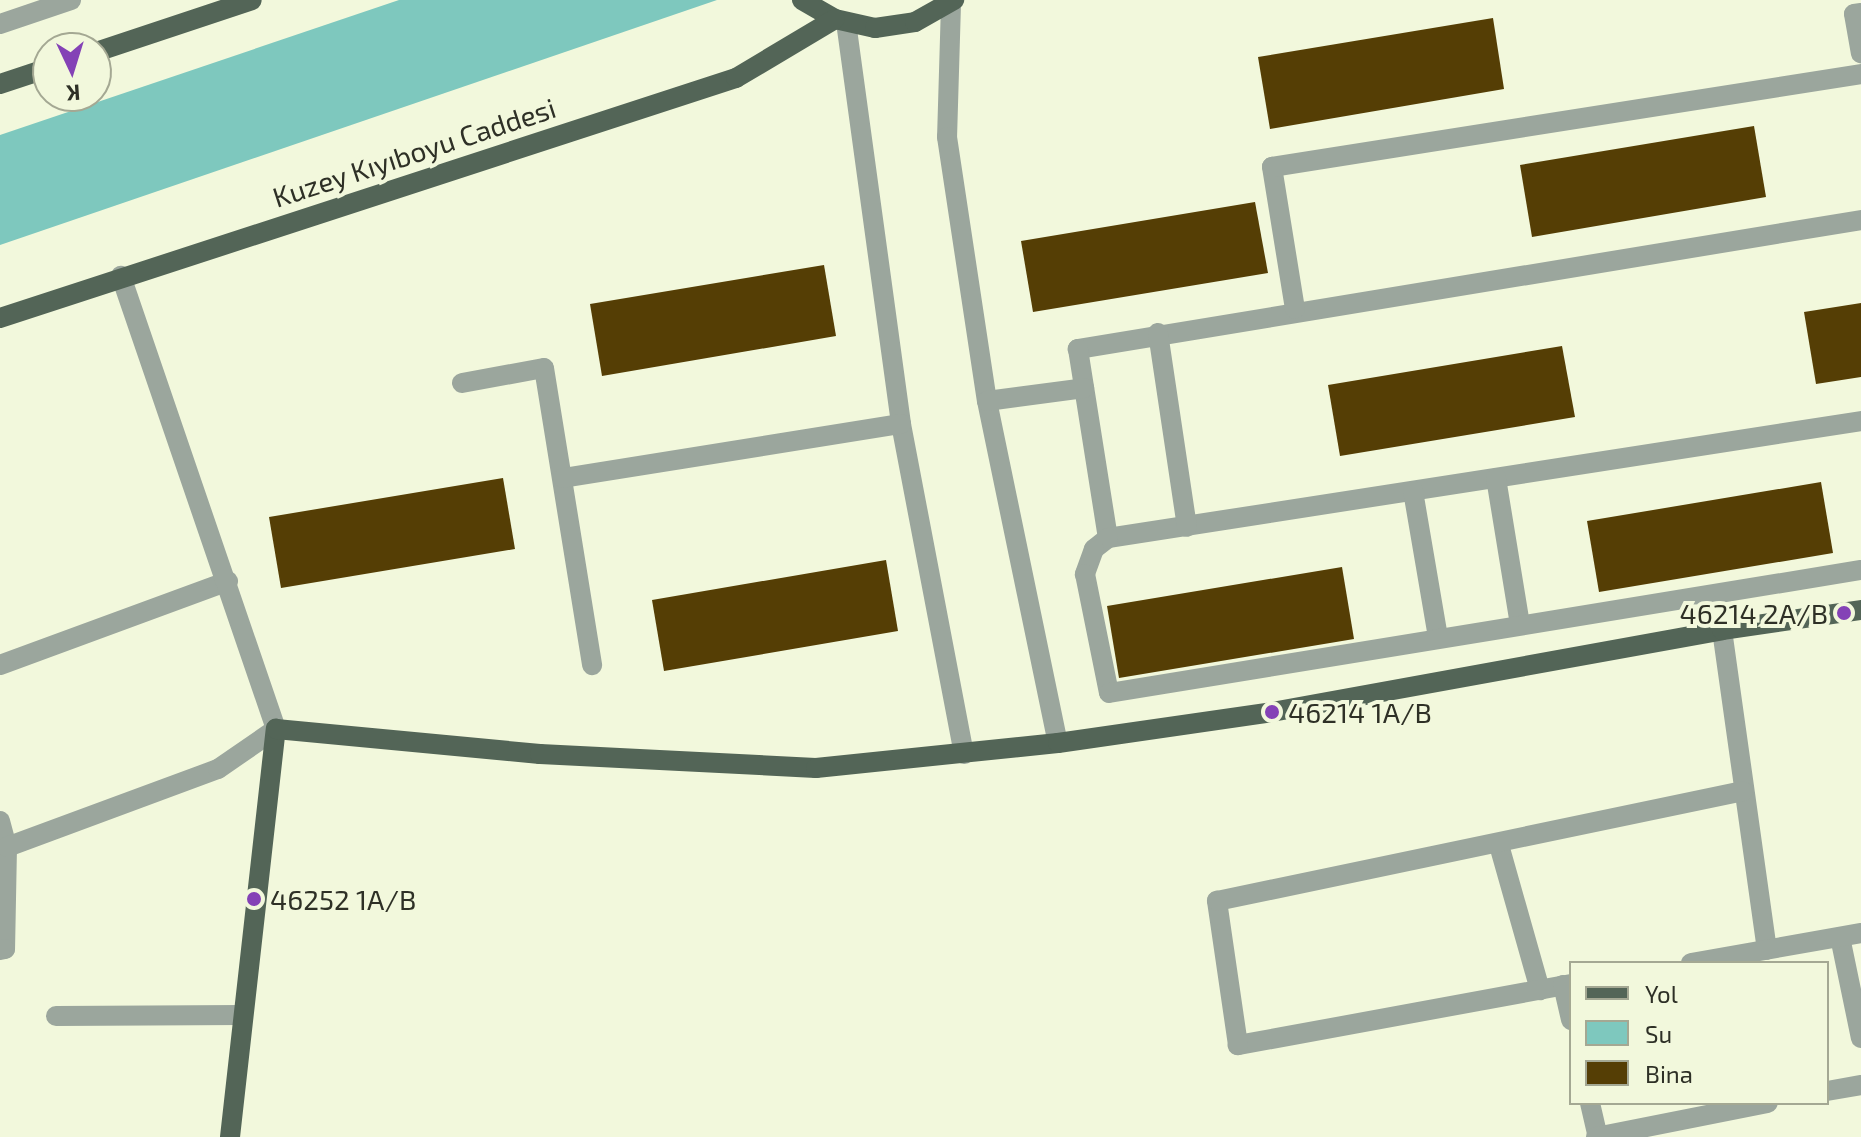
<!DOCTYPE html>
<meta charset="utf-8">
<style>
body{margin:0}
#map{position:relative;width:1861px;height:1137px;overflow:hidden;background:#f2f8dc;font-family:"Exo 2",sans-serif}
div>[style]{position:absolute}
.water>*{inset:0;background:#7ec8be}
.building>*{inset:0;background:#553e05}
.minor>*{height:20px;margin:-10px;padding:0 10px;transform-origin:10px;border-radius:10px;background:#9ba69d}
.major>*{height:20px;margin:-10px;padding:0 10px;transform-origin:10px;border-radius:10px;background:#536557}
.dots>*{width:22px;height:22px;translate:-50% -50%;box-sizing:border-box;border:4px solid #f2f8dc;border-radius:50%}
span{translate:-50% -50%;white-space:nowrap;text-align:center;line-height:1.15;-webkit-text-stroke:8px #f2f8dc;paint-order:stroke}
.street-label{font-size:28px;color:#2e3026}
.poi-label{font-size:28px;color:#2e3026}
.right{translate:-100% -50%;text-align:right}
.left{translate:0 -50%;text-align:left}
.legend{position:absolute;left:1569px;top:961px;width:260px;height:144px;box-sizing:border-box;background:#f2f8dc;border:2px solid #a4a893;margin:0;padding:10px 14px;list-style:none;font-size:24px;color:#2e3026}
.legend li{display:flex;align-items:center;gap:16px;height:40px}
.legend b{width:40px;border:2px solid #a4a893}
.north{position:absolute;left:32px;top:32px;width:80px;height:80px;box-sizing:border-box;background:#f2f8dc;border:2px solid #a4a893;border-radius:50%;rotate:176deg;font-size:22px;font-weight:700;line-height:32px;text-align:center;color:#2e3026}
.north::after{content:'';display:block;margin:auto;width:28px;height:36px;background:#8442b6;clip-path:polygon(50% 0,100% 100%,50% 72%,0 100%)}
</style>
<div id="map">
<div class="water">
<div style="clip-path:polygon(399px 0,717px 0,0 245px,0 135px)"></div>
</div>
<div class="building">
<div style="clip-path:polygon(1493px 18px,1504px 89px,1270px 129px,1258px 57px)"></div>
<div style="clip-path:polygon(1754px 126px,1766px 197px,1532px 237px,1520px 165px)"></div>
<div style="clip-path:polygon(1255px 202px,1268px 273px,1033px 312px,1021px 241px)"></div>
<div style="clip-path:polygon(824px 265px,836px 336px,602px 376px,590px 304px)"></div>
<div style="clip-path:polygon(1861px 303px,1861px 377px,1816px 384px,1804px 312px)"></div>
<div style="clip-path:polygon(1562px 346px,1575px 417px,1340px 456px,1328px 385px)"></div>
<div style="clip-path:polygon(503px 478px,515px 549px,281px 588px,269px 517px)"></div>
<div style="clip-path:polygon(1821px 482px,1833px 553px,1599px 592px,1587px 521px)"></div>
<div style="clip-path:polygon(886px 560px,898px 631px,664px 671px,652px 600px)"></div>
<div style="clip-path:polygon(1342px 567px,1354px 639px,1119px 678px,1107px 606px)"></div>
</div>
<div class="minor">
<div style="left:951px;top:4px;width:133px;rotate:91.7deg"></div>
<div style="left:947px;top:137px;width:267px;rotate:81.4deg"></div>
<div style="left:987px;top:401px;width:349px;rotate:78.3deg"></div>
<div style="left:1861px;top:13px;width:7px;rotate:172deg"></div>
<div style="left:1854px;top:14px;width:40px;rotate:80deg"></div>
<div style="left:846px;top:22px;width:406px;rotate:82.2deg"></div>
<div style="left:901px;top:424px;width:336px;rotate:79.2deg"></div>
<div style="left:0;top:24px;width:75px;rotate:-18.7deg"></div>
<div style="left:1861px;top:220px;width:794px;rotate:170.64deg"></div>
<div style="left:1078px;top:349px;width:191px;rotate:81deg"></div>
<div style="left:1108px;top:538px;width:762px;rotate:-8.83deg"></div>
<div style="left:1295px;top:309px;width:144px;rotate:-99.2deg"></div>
<div style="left:1272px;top:167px;width:596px;rotate:-8.97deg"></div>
<div style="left:1158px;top:333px;width:196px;rotate:81.5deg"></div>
<div style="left:462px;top:383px;width:83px;rotate:-10.4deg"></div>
<div style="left:544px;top:368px;width:301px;rotate:80.8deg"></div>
<div style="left:987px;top:401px;width:98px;rotate:-7.6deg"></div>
<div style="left:563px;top:478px;width:342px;rotate:-9.1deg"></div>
<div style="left:1496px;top:478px;width:148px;rotate:80.7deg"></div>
<div style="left:1413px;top:491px;width:148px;rotate:80.3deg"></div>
<div style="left:1108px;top:538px;width:18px;rotate:142deg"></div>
<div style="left:1094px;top:549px;width:27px;rotate:110deg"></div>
<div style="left:1085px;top:574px;width:121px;rotate:78.6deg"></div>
<div style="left:1109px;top:693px;width:762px;rotate:-9.29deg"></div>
<div style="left:1722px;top:630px;width:323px;rotate:82deg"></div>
<div style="left:0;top:665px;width:243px;rotate:-20.2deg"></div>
<div style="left:0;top:821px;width:27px;rotate:75deg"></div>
<div style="left:7px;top:847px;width:102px;rotate:91.1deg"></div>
<div style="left:5px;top:949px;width:5px;rotate:169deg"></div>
<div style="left:1499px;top:845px;width:151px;rotate:74.2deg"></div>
<div style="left:7px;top:847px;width:225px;rotate:-20.3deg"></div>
<div style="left:218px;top:769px;width:70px;rotate:-34.6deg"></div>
<div style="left:276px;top:729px;width:479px;rotate:-108.9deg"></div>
<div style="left:1840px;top:937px;width:103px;rotate:78.3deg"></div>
<div style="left:1691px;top:963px;width:173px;rotate:-10deg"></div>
<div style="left:1571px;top:984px;width:339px;rotate:169.6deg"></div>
<div style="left:1238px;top:1045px;width:146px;rotate:-98.3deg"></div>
<div style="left:1217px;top:901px;width:537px;rotate:-11.81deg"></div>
<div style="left:1563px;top:985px;width:36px;rotate:77deg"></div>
<div style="left:56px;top:1016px;width:186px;rotate:-0.3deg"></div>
<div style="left:1827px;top:1091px;width:35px;rotate:-10deg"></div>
<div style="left:1590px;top:1103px;width:35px;rotate:77deg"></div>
<div style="left:1596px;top:1137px;width:175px;rotate:-11.2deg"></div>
</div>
<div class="major">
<div style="left:802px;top:0;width:38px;rotate:30deg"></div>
<div style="left:835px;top:19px;width:41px;rotate:12.7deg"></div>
<div style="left:875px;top:28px;width:40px;rotate:-8.5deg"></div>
<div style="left:915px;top:22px;width:45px;rotate:-29.4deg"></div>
<div style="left:96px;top:52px;width:164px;rotate:-18.4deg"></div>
<div style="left:0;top:84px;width:51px;rotate:-18.4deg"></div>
<div style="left:0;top:318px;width:774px;rotate:-18.06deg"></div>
<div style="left:736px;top:78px;width:115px;rotate:-30.8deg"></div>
<div style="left:230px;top:1137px;width:411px;rotate:-83.6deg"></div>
<div style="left:276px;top:729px;width:265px;rotate:5.4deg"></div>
<div style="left:540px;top:754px;width:276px;rotate:2.9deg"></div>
<div style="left:816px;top:768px;width:243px;rotate:-5.9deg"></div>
<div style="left:1058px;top:743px;width:216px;rotate:-8.2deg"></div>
<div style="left:1272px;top:712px;width:457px;rotate:-10.3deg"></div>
<div style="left:1722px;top:630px;width:140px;rotate:-8.2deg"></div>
</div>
<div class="dots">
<div style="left:1844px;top:613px;background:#8442b6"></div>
<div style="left:1272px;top:712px;background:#8442b6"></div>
<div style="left:254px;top:899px;background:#8442b6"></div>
</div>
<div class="street-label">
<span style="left:414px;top:152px;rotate:-18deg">Kuzey Kıyıboyu Caddesi</span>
</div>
<div class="poi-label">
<span class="right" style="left:1828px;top:613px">46214 2A/B</span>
<span class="left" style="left:1288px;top:712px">46214 1A/B</span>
<span class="left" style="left:270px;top:899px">46252 1A/B</span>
</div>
<ul class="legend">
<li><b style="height:10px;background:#536557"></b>Yol</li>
<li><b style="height:22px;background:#7ec8be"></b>Su</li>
<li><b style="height:22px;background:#553e05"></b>Bina</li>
</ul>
<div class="north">K</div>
</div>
